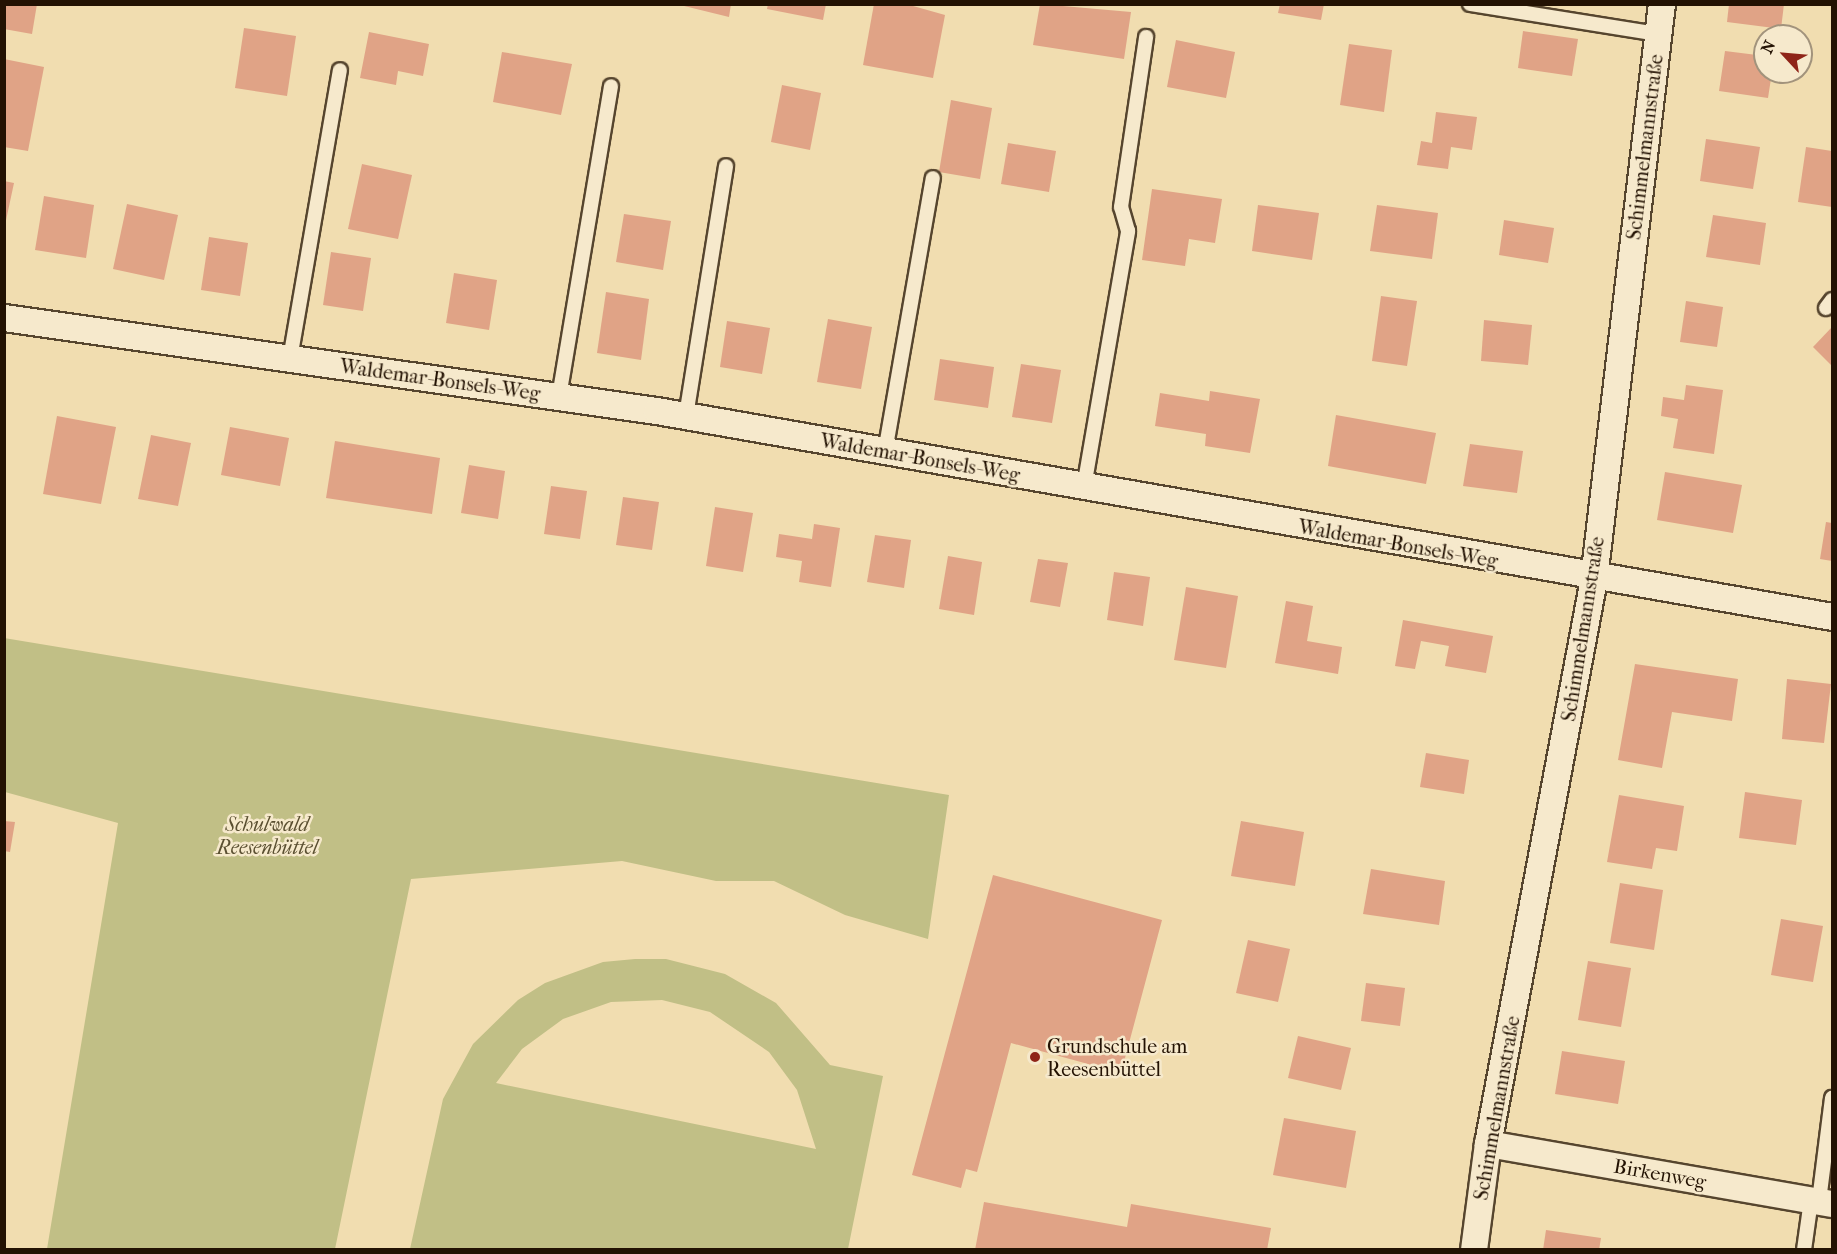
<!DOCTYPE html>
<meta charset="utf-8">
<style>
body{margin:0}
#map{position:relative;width:1837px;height:1254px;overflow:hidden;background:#f1ddb0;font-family:"IM FELL French Canon",serif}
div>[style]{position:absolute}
.green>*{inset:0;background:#c1bf86}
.building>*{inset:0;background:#e0a386}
.roads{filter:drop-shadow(2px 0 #56452e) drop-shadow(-2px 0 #56452e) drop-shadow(0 2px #56452e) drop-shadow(0 -2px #56452e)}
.service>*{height:14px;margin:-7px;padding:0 7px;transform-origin:7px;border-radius:7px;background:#f6e9cc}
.minor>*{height:26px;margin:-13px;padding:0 13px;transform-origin:13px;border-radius:13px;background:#f6e9cc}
.dots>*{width:16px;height:16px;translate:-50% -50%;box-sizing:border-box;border:3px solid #f6e9cc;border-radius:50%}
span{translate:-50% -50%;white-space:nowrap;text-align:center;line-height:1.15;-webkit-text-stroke:5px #f6e9cc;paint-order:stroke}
.street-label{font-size:20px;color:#231203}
.park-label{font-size:20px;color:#5a4f31;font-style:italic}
.poi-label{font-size:20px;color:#231203}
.left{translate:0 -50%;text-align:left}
.frame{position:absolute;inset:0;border:6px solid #231203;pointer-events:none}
.north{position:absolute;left:1753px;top:24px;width:60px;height:60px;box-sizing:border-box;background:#f6e9cc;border:2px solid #a2937c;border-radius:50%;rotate:296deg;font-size:16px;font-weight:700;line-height:24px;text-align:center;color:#231203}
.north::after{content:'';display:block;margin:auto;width:21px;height:27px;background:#8f2418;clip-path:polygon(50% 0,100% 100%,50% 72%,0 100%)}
</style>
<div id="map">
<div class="green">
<div style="clip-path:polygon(4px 638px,949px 795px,928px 939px,845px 915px,774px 881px,716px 881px,622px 861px,411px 879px,335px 1249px,47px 1249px,118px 823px,5px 792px)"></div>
<div style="clip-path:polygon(evenodd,635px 959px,666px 959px,725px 974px,776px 1003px,830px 1065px,883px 1076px,848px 1249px,410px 1249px,443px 1099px,473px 1044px,518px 1000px,545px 983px,603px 962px,635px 959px,662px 1000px,710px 1012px,769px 1052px,797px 1090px,816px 1149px,496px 1083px,522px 1049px,563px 1019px,611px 1002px,662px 1000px)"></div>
</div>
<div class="building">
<div style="clip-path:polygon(4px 4px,37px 4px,32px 34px,4px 29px)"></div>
<div style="clip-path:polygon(676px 4px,731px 4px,729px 17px)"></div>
<div style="clip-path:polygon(768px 4px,826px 4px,823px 20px,767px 9px)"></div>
<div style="clip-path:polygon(874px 4px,906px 4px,945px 15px,933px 78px,863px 65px)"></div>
<div style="clip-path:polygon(1040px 4px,1131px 12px,1124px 59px,1033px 45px)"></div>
<div style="clip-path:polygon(1280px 4px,1324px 4px,1321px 20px,1278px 13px)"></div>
<div style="clip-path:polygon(1729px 4px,1784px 4px,1781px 29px,1727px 22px)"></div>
<div style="clip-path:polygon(244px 28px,296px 36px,287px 96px,235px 88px)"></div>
<div style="clip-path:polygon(1523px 31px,1578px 39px,1572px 76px,1518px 68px)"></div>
<div style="clip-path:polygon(369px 32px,429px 44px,423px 76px,398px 71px,396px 85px,360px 78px)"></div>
<div style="clip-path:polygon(1176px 40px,1235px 52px,1226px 98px,1167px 87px)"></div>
<div style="clip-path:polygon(1349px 44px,1392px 50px,1384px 112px,1340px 105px)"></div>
<div style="clip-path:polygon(1725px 51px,1765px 56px,1765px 72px,1772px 72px,1768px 98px,1719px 91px)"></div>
<div style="clip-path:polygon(502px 52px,572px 64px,561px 115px,493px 102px)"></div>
<div style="clip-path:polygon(4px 59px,44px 67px,28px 151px,4px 147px)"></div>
<div style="clip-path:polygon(782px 85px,821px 93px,810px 150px,771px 142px)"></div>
<div style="clip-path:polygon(951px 100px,992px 108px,980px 179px,939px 172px)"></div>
<div style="clip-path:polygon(1436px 112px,1477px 117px,1472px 150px,1451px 147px,1448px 169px,1417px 165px,1421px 141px,1432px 143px)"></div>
<div style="clip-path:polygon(1706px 139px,1760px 147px,1753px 189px,1700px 181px)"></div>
<div style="clip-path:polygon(1008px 143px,1056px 151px,1049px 192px,1001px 184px)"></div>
<div style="clip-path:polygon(1806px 147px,1832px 151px,1832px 207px,1798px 202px)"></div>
<div style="clip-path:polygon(362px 164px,412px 175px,398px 239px,348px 229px)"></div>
<div style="clip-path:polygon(4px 181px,14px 183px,5px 225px,4px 225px)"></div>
<div style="clip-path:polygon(1152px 189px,1222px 199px,1215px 243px,1189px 239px,1185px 266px,1142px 260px)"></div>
<div style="clip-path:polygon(44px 196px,94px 205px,86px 258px,35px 250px)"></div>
<div style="clip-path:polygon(127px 204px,178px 215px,164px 280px,113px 269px)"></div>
<div style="clip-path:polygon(1258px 205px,1319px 213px,1312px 260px,1252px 251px)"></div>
<div style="clip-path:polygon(1377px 205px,1438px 213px,1432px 259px,1370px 251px)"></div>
<div style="clip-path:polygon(624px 214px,671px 221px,663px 270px,616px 262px)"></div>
<div style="clip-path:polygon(1713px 215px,1766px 223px,1760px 265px,1706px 257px)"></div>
<div style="clip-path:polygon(1504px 220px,1554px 228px,1548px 263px,1499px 255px)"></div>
<div style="clip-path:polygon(209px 237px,248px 243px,240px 296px,201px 290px)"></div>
<div style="clip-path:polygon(331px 252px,371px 258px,363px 311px,323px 305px)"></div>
<div style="clip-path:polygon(454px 273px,497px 280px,489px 330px,446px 323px)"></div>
<div style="clip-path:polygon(606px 292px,649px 299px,641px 360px,597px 353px)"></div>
<div style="clip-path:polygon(1381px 296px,1417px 301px,1407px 366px,1372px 361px)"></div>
<div style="clip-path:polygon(1686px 301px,1723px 307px,1717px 347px,1680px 342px)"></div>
<div style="clip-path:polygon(828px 319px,872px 327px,861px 389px,817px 382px)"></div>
<div style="clip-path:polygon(1484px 320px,1532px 325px,1528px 365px,1481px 361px)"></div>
<div style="clip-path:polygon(727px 321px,770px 328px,762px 374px,720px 367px)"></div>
<div style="clip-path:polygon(1832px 327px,1832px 366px,1813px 347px)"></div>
<div style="clip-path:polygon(940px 359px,994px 367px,988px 408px,934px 400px)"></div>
<div style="clip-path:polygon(1021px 364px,1061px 370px,1052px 423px,1012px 417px)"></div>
<div style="clip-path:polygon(1686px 385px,1723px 390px,1714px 454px,1673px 448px,1678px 419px,1661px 416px,1663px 397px,1684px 400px)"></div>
<div style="clip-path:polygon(1210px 391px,1260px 399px,1250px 453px,1205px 446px,1206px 434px,1155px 426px,1160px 393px,1209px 401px)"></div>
<div style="clip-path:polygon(1336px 415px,1436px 433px,1426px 484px,1328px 466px)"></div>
<div style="clip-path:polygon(57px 416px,116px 427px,101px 504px,43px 494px)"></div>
<div style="clip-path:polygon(230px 427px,289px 438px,280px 486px,221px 475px)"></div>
<div style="clip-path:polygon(151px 435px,191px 443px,178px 506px,138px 499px)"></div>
<div style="clip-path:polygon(335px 441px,440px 458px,432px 514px,326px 498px)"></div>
<div style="clip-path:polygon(1470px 444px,1523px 451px,1517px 493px,1463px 486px)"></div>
<div style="clip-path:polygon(469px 465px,505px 471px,498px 519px,461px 513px)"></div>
<div style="clip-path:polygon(1665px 472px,1742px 485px,1733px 533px,1657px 520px)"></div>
<div style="clip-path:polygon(551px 486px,587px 491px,580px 539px,544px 534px)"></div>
<div style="clip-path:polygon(623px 497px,659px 502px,652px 550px,616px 545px)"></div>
<div style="clip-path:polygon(715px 507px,753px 513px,743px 572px,706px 566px)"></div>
<div style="clip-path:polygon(1826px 522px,1832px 523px,1832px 561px,1820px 559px)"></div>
<div style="clip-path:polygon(814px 524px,840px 528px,831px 587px,799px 582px,802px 561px,776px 557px,779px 534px,812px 539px)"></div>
<div style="clip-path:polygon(875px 535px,911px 540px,904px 588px,867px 582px)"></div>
<div style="clip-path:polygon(948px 556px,982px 562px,974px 615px,939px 609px)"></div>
<div style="clip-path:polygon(1038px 559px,1068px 563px,1060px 607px,1030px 602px)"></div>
<div style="clip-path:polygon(1114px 572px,1150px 577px,1143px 626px,1107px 620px)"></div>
<div style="clip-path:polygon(1186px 587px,1238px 596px,1226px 668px,1174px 660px)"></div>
<div style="clip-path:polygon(1286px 601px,1313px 606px,1307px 641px,1342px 647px,1338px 674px,1275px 663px)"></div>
<div style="clip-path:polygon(1403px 620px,1493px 636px,1486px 673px,1445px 666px,1449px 646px,1421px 641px,1415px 669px,1395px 666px)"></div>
<div style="clip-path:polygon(1635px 664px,1738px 679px,1732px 721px,1672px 712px,1662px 768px,1618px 760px)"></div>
<div style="clip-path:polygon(1787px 679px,1831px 684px,1824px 743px,1782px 739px)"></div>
<div style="clip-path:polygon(1426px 753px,1469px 760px,1464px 794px,1420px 787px)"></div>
<div style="clip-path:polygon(1745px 792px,1802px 800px,1796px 845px,1739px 838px)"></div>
<div style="clip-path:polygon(1619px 795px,1684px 806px,1677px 851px,1656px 848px,1652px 869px,1607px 862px)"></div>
<div style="clip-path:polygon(4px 821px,15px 822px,10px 852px,4px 851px)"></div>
<div style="clip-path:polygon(1241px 821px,1304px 832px,1295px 886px,1231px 876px)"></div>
<div style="clip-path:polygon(1371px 869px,1445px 881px,1439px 925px,1363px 914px)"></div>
<div style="clip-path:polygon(993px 875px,1162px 920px,1121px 1073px,1011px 1043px,977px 1172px,966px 1169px,961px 1188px,912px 1175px)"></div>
<div style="clip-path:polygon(1620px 883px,1663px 890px,1654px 950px,1610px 943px)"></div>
<div style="clip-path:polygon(1781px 919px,1823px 926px,1813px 982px,1771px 975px)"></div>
<div style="clip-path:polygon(1248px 940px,1290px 949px,1278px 1002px,1236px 993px)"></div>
<div style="clip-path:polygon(1588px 961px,1631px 968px,1621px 1027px,1578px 1020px)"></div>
<div style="clip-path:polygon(1366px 983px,1405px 988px,1400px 1026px,1361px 1021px)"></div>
<div style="clip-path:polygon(1298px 1036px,1351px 1048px,1341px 1090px,1288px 1078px)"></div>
<div style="clip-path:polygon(1562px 1051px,1625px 1061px,1618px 1104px,1555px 1094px)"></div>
<div style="clip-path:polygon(1284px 1118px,1356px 1131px,1346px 1188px,1273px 1175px)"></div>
<div style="clip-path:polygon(984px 1202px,1127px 1227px,1131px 1204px,1271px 1228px,1267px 1250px,975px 1250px)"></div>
<div style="clip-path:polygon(1546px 1230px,1601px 1238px,1599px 1250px,1543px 1250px)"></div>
</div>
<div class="roads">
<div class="service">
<div style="left:1470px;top:4px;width:190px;rotate:9.1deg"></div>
<div style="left:1826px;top:308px;width:10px;rotate:-53deg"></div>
<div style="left:290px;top:359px;width:293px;rotate:-80.2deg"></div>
<div style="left:559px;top:397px;width:315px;rotate:-80.5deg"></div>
<div style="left:686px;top:416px;width:253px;rotate:-80.9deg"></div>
<div style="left:885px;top:452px;width:278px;rotate:-80.1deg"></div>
<div style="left:1084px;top:487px;width:260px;rotate:-80.2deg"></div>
<div style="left:1128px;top:231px;width:25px;rotate:-106deg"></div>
<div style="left:1121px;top:207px;width:172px;rotate:-81.6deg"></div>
<div style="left:1819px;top:1201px;width:104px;rotate:-82.8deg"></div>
<div style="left:1804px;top:1250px;width:50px;rotate:-82deg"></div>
</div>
<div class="minor">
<div style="left:4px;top:318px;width:660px;rotate:8.11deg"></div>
<div style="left:657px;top:411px;width:1193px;rotate:9.94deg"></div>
<div style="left:1488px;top:1144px;width:349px;rotate:9.9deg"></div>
<div style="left:1474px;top:1250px;width:107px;rotate:-82.5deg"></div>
<div style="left:1488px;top:1144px;width:575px;rotate:-79.37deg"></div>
<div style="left:1594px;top:579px;width:579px;rotate:-83.26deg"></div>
</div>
</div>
<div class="dots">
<div style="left:1035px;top:1057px;background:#8f2418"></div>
</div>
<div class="street-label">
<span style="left:1645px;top:147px;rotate:-83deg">Schimmelmannstraße</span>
<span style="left:440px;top:380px;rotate:8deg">Waldemar-Bonsels-Weg</span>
<span style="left:920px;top:458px;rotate:10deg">Waldemar-Bonsels-Weg</span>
<span style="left:1398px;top:544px;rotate:10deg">Waldemar-Bonsels-Weg</span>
<span style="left:1583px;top:629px;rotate:-81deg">Schimmelmannstraße</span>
<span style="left:1497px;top:1108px;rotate:-80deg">Schimmelmannstraße</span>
<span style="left:1660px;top:1174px;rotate:10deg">Birkenweg</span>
</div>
<div class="park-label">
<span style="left:267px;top:836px">Schulwald<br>Reesenbüttel</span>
</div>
<div class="poi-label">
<span class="left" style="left:1047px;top:1058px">Grundschule am<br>Reesenbüttel</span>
</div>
<div class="frame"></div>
<div class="north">N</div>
</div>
